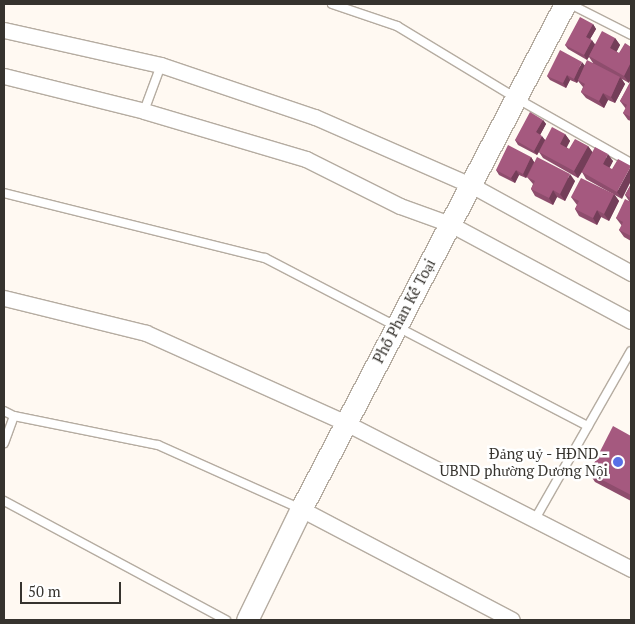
<!DOCTYPE html>
<meta charset="utf-8">
<style>
body{margin:0}
#map{position:relative;width:635px;height:624px;overflow:hidden;background:#fff9f2;font-family:"PT Serif",serif}
div>[style]{position:absolute}
.roads{filter:drop-shadow(1px 0 #b5aca1) drop-shadow(-1px 0 #b5aca1) drop-shadow(0 1px #b5aca1) drop-shadow(0 -1px #b5aca1)}
.lane>*{height:8px;margin:-4px;padding:0 4px;transform-origin:4px;border-radius:4px;background:#fff}
.street>*{height:15px;margin:-7.5px;padding:0 7.5px;transform-origin:7.5px;border-radius:7.5px;background:#fff}
.secondary>*{height:21px;margin:-10.5px;padding:0 10.5px;transform-origin:10.5px;border-radius:10.5px;background:#fff}
.wall>*{inset:0;background:#8e4d6d}
.shaded-wall>*{inset:0;background:#743e59}
.building>*{inset:0;background:#a5597f}
.dots>*{width:14px;height:14px;translate:-50% -50%;box-sizing:border-box;border:2px solid #fff;border-radius:50%}
span{translate:-50% -50%;white-space:nowrap;text-align:center;line-height:1.15;-webkit-text-stroke:5px #fff;paint-order:stroke}
.street-label{font-size:15px;color:#36332e}
.poi-label{font-size:15px;color:#36332e}
.right{translate:-100% -50%;text-align:right}
.frame{position:absolute;inset:0;border:5px solid #36332e;pointer-events:none}
.scale{position:absolute;left:20px;top:582px;width:101px;height:22px;box-sizing:border-box;border:2px solid #36332e;border-top:0;padding-left:6px;font-size:15px;line-height:18px;white-space:nowrap;color:#36332e;-webkit-text-stroke:4px #fff;paint-order:stroke}
</style>
<div id="map">
<div class="roads">
<div class="lane">
<div style="left:332px;top:4px;width:69px;rotate:18.7deg"></div>
<div style="left:397px;top:26px;width:139px;rotate:31.2deg"></div>
<div style="left:516px;top:98px;width:132px;rotate:29.5deg"></div>
<div style="left:570px;top:4px;width:68px;rotate:26.9deg"></div>
<div style="left:144px;top:111px;width:49px;rotate:-69.7deg"></div>
<div style="left:4px;top:193px;width:269px;rotate:14deg"></div>
<div style="left:265px;top:258px;width:364px;rotate:27.5deg"></div>
<div style="left:4px;top:411px;width:11px;rotate:27deg"></div>
<div style="left:14px;top:416px;width:29px;rotate:110deg"></div>
<div style="left:14px;top:416px;width:147px;rotate:11.4deg"></div>
<div style="left:158px;top:445px;width:157px;rotate:24.1deg"></div>
<div style="left:4px;top:501px;width:252px;rotate:28.2deg"></div>
<div style="left:535px;top:519px;width:193px;rotate:-60.3deg"></div>
</div>
<div class="street">
<div style="left:4px;top:30px;width:161px;rotate:12.6deg"></div>
<div style="left:161px;top:65px;width:163px;rotate:18.7deg"></div>
<div style="left:315px;top:117px;width:170px;rotate:23.6deg"></div>
<div style="left:471px;top:185px;width:183px;rotate:28.8deg"></div>
<div style="left:4px;top:76px;width:144px;rotate:14deg"></div>
<div style="left:144px;top:111px;width:169px;rotate:16.5deg"></div>
<div style="left:306px;top:159px;width:105px;rotate:26.6deg"></div>
<div style="left:400px;top:206px;width:53px;rotate:19.8deg"></div>
<div style="left:450px;top:224px;width:205px;rotate:28.2deg"></div>
<div style="left:4px;top:298px;width:146px;rotate:13.8deg"></div>
<div style="left:146px;top:333px;width:219px;rotate:24.2deg"></div>
<div style="left:346px;top:423px;width:320px;rotate:27.1deg"></div>
<div style="left:301px;top:509px;width:238px;rotate:27.7deg"></div>
</div>
<div class="secondary">
<div style="left:247px;top:620px;width:123px;rotate:-64.1deg"></div>
<div style="left:301px;top:509px;width:570px;rotate:-62.4deg"></div>
</div>
</div>
<div class="wall">
<div style="clip-path:polygon(593px 24px,596px 29px,590px 39px,595px 44px,615px 38px,620px 45px,616px 52px,619px 53px,631px 47px,631px 79px,629px 83px,622px 79px,625px 84px,615px 103px,608px 100px,604px 108px,586px 98px,581px 92px,583px 87px,578px 81px,577px 83px,570px 80px,566px 88px,550px 80px,547px 76px,593px 63px,589px 57px,587px 60px,568px 49px,565px 45px)"></div>
<div style="clip-path:polygon(631px 82px,631px 121px,628px 120px,623px 113px,626px 109px,620px 101px)"></div>
<div style="clip-path:polygon(543px 120px,546px 124px,540px 135px,545px 140px,565px 134px,570px 141px,566px 147px,569px 149px,588px 146px,593px 153px,613px 161px,609px 168px,622px 199px,586px 179px,582px 172px,578px 178px,543px 158px,539px 152px,537px 155px,518px 145px,515px 140px)"></div>
<div style="clip-path:polygon(531px 157px,534px 162px,575px 181px,565px 201px,557px 197px,553px 205px,535px 196px,531px 189px,533px 184px,527px 177px,526px 178px,519px 175px,515px 183px,499px 175px,496px 170px)"></div>
<div style="clip-path:polygon(631px 184px,631px 241px,624px 237px,619px 230px,622px 226px,616px 218px,629px 201px,625px 195px)"></div>
<div style="clip-path:polygon(614px 194px,619px 201px,609px 221px,601px 217px,597px 225px,579px 216px,575px 209px,577px 205px,571px 197px)"></div>
<div style="clip-path:polygon(631px 436px,631px 501px,595px 482px,589px 473px)"></div>
</div>
<div class="shaded-wall">
<div style="clip-path:polygon(593px 24px,596px 29px,589px 41px,586px 37px)"></div>
<div style="clip-path:polygon(615px 38px,620px 45px,615px 55px,610px 48px)"></div>
<div style="clip-path:polygon(592px 40px,595px 45px,587px 60px,584px 55px)"></div>
<div style="clip-path:polygon(582px 62px,586px 67px,578px 80px,578px 81px,577px 83px,574px 79px)"></div>
<div style="clip-path:polygon(631px 62px,631px 78px,629px 83px,624px 76px)"></div>
<div style="clip-path:polygon(567px 75px,570px 80px,566px 88px,563px 83px)"></div>
<div style="clip-path:polygon(620px 77px,625px 84px,615px 103px,611px 97px)"></div>
<div style="clip-path:polygon(603px 93px,608px 100px,604px 108px,599px 101px)"></div>
<div style="clip-path:polygon(543px 120px,546px 124px,539px 137px,536px 132px)"></div>
<div style="clip-path:polygon(565px 134px,570px 141px,565px 151px,560px 144px)"></div>
<div style="clip-path:polygon(542px 136px,545px 140px,537px 155px,534px 151px)"></div>
<div style="clip-path:polygon(588px 146px,593px 153px,578px 178px,574px 171px)"></div>
<div style="clip-path:polygon(608px 154px,613px 161px,608px 171px,603px 164px)"></div>
<div style="clip-path:polygon(531px 157px,534px 162px,526px 178px,523px 174px)"></div>
<div style="clip-path:polygon(631px 166px,631px 181px,622px 199px,617px 192px)"></div>
<div style="clip-path:polygon(516px 170px,519px 175px,515px 183px,511px 178px)"></div>
<div style="clip-path:polygon(570px 174px,575px 181px,565px 201px,560px 194px)"></div>
<div style="clip-path:polygon(553px 190px,557px 197px,553px 205px,549px 198px)"></div>
<div style="clip-path:polygon(614px 194px,619px 201px,609px 221px,604px 214px)"></div>
<div style="clip-path:polygon(597px 210px,601px 217px,597px 225px,593px 218px)"></div>
</div>
<div class="building">
<div style="clip-path:polygon(580px 17px,593px 24px,586px 37px,592px 40px,584px 55px,565px 45px)"></div>
<div style="clip-path:polygon(602px 31px,615px 38px,610px 48px,619px 53px,625px 43px,631px 47px,631px 62px,624px 76px,589px 56px)"></div>
<div style="clip-path:polygon(560px 50px,582px 62px,574px 79px,567px 75px,563px 83px,547px 76px)"></div>
<div style="clip-path:polygon(587px 60px,620px 77px,611px 97px,603px 93px,599px 101px,581px 92px,585px 84px,578px 80px)"></div>
<div style="clip-path:polygon(630px 82px,631px 82px,631px 117px,623px 113px,627px 105px,620px 101px)"></div>
<div style="clip-path:polygon(530px 112px,543px 120px,536px 132px,542px 136px,534px 151px,515px 140px)"></div>
<div style="clip-path:polygon(552px 127px,565px 134px,560px 144px,569px 149px,575px 139px,588px 146px,574px 171px,539px 152px)"></div>
<div style="clip-path:polygon(508px 145px,531px 157px,523px 174px,516px 170px,511px 178px,496px 170px)"></div>
<div style="clip-path:polygon(595px 147px,608px 154px,603px 164px,612px 169px,618px 159px,631px 166px,617px 192px,582px 172px)"></div>
<div style="clip-path:polygon(537px 157px,570px 174px,560px 194px,553px 190px,549px 198px,531px 189px,535px 181px,527px 177px)"></div>
<div style="clip-path:polygon(581px 178px,614px 194px,604px 214px,597px 210px,593px 218px,575px 209px,579px 201px,571px 197px)"></div>
<div style="clip-path:polygon(631px 184px,631px 198px,625px 195px)"></div>
<div style="clip-path:polygon(625px 199px,631px 202px,631px 236px,619px 230px,623px 222px,616px 218px)"></div>
<div style="clip-path:polygon(613px 426px,631px 436px,631px 495px,589px 473px)"></div>
</div>
<div class="dots">
<div style="left:618px;top:462px;background:#5870e6"></div>
</div>
<div class="street-label">
<span style="left:404px;top:311px;rotate:-62deg">Phố Phan Kế Toại</span>
</div>
<div class="poi-label">
<span class="right" style="left:608px;top:462px">Đảng uỷ - HĐND -<br>UBND phường Dương Nội</span>
</div>
<div class="frame"></div>
<div class="scale">50 m</div>
</div>
